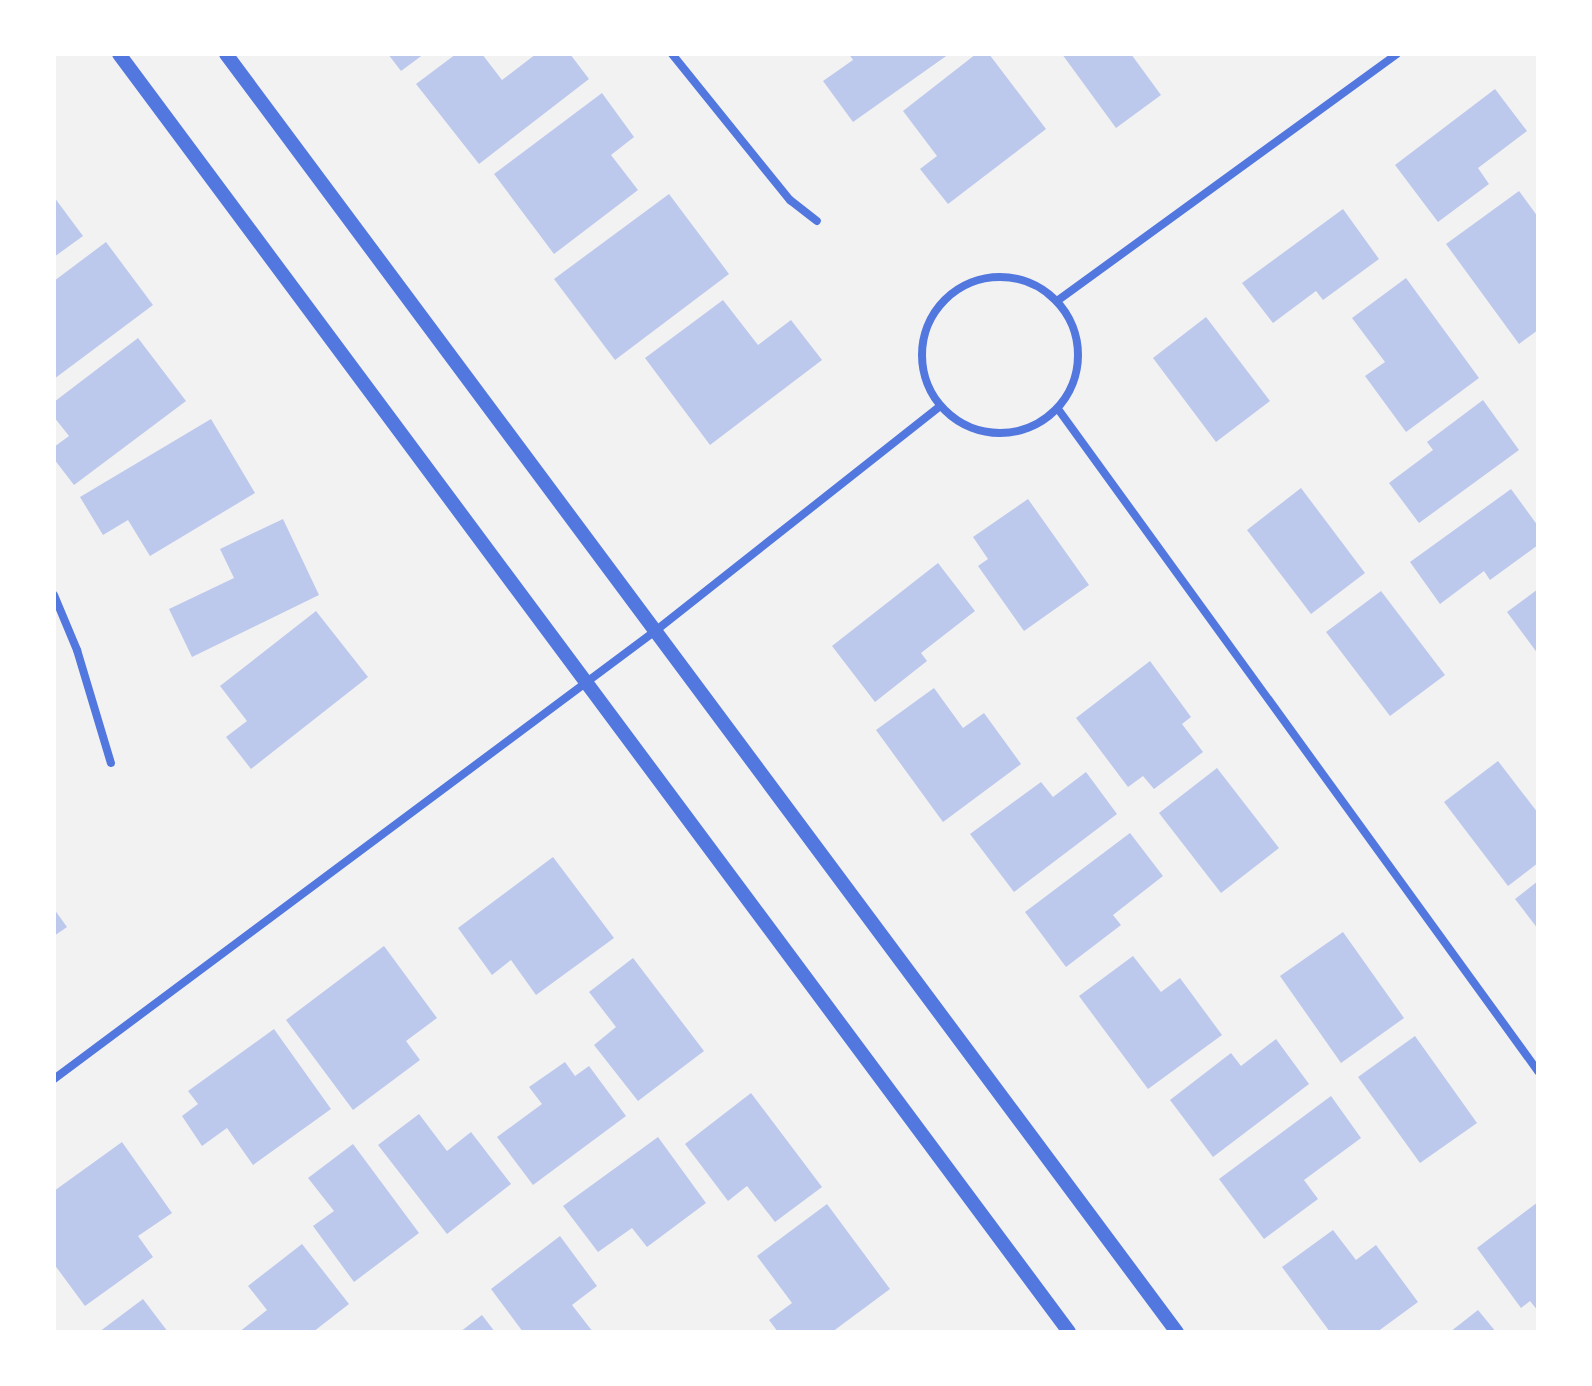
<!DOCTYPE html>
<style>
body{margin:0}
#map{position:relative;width:1592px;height:1386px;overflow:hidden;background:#f2f2f2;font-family:"DM Sans",sans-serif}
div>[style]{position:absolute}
.building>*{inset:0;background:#bdc9ec}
.minor>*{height:8px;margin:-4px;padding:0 4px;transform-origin:4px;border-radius:4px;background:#5277de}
.minor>.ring{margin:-4px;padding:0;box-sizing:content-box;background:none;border:8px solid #5277de;border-radius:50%}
.tertiary>*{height:14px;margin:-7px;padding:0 7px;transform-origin:7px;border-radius:7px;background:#5277de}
span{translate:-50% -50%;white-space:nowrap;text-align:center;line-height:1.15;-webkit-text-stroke:8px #fff;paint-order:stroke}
.frame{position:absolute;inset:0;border:56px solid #fff;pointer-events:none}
</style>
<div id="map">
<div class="building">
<div style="clip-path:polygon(388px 54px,424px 54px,401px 71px)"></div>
<div style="clip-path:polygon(456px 54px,482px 54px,502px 80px,536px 54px,570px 54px,589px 79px,479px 164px,416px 84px)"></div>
<div style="clip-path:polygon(849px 54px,949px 54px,853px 122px,823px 81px,853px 60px)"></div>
<div style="clip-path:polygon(976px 54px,989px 54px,1046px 129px,948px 204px,920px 169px,937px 156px,903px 111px)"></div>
<div style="clip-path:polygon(1062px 54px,1131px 54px,1161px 95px,1116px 128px)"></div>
<div style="clip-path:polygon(1495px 89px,1527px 131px,1478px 168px,1489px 184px,1438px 222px,1395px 165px)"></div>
<div style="clip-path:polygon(602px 93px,634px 137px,611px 155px,638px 190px,554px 254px,494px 174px)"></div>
<div style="clip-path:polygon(1519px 191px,1538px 217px,1538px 330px,1519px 344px,1446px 244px)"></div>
<div style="clip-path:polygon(669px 194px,729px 274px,615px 360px,554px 279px)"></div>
<div style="clip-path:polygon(54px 197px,83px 236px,54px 257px)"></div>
<div style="clip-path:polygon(1343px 209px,1379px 259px,1323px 300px,1316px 291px,1273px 323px,1242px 283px)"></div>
<div style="clip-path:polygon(106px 242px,153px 305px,54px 379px,54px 281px)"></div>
<div style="clip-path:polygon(1406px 278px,1479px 378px,1406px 432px,1365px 376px,1385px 362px,1352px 318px)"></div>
<div style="clip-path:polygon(723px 300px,758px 345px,791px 320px,822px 360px,710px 445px,645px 358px)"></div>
<div style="clip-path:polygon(1206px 317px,1270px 401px,1216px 442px,1153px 358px)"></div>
<div style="clip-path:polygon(138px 338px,186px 401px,74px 485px,54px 459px,54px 447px,69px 436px,54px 417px,54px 402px)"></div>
<div style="clip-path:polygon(1483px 400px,1519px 450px,1419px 523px,1389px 483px,1433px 450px,1427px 442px)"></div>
<div style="clip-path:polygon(211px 419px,255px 493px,150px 556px,128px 520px,103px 535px,80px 497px)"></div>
<div style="clip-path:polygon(1301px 488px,1365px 573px,1311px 614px,1247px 530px)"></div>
<div style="clip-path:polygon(1511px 489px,1538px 526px,1538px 545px,1490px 580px,1484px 571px,1440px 604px,1410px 562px)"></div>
<div style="clip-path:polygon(1028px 499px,1089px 585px,1024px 631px,978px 566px,988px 559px,973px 537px)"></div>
<div style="clip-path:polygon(283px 519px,319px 595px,192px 657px,169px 609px,234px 578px,220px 549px)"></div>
<div style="clip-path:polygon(938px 563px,975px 611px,921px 653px,927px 661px,875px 702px,832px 646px)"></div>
<div style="clip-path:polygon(1538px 589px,1538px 654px,1507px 612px)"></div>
<div style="clip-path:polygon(1381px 591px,1445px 675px,1390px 716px,1326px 632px)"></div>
<div style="clip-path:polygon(316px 611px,368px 677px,251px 769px,226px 737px,247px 721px,220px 686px)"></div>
<div style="clip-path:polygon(1150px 661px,1191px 717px,1182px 724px,1203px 752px,1154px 789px,1143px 776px,1128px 787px,1076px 718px)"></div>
<div style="clip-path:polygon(934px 688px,963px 728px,984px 713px,1021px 764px,943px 822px,876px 730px)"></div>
<div style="clip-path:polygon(1498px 761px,1538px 813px,1538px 863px,1508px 886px,1444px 802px)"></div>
<div style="clip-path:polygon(1217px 768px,1279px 848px,1221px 893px,1159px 813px)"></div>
<div style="clip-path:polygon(1086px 772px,1117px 814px,1014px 892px,970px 834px,1041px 782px,1053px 797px)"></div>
<div style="clip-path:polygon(1130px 833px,1163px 876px,1113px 915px,1121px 925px,1066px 967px,1025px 912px)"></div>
<div style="clip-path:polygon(553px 857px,614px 938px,536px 995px,511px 960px,492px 975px,458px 928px)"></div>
<div style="clip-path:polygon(1538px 881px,1538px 929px,1515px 899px)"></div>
<div style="clip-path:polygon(54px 909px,67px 927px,54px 936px)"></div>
<div style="clip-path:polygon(1343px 932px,1404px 1018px,1341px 1063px,1280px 976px)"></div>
<div style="clip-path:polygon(384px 946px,437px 1018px,406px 1041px,420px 1060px,353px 1110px,286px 1020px)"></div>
<div style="clip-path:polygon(1133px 956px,1161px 992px,1180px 978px,1222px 1035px,1148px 1089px,1079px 996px)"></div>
<div style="clip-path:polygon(633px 958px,704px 1051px,638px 1101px,594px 1045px,616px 1027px,589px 992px)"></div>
<div style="clip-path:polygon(274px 1029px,331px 1109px,253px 1165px,227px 1128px,202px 1146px,182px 1116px,198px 1104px,188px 1091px)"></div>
<div style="clip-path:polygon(1415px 1036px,1477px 1123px,1420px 1163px,1358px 1077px)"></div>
<div style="clip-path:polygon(1276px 1039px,1309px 1084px,1213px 1157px,1170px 1100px,1231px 1053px,1241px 1066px)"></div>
<div style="clip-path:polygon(565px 1062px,575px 1076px,589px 1066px,626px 1116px,533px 1185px,497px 1137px,542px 1104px,529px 1087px)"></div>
<div style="clip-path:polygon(751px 1093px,822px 1187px,775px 1222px,747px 1186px,728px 1201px,685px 1144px)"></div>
<div style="clip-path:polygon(1331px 1096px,1361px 1138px,1304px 1180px,1318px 1199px,1264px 1239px,1219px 1179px)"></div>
<div style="clip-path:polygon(419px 1114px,447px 1151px,471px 1132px,511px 1184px,447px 1234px,378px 1145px)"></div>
<div style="clip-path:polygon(658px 1137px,706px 1203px,647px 1247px,632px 1228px,598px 1252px,563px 1206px)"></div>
<div style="clip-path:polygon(122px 1142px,172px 1213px,138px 1236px,153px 1257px,85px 1306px,54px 1264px,54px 1191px)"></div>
<div style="clip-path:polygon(353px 1144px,419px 1233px,354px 1282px,313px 1226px,334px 1211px,308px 1178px)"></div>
<div style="clip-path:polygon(1538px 1202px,1538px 1311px,1530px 1301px,1521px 1308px,1477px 1248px)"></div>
<div style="clip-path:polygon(827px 1204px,890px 1289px,832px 1332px,778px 1332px,769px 1320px,792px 1303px,757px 1256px)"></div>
<div style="clip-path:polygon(1333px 1230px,1356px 1260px,1376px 1245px,1418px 1302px,1377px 1332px,1330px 1332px,1282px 1267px)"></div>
<div style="clip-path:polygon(560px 1236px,597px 1286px,572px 1305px,593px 1332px,523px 1332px,491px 1289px)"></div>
<div style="clip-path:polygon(302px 1244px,349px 1304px,313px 1332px,239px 1332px,267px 1310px,248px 1286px)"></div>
<div style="clip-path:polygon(143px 1299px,168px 1332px,99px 1332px)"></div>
<div style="clip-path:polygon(1478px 1310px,1496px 1332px,1450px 1332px)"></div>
<div style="clip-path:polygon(482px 1315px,495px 1332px,460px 1332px)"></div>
</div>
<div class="minor">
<div style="left:672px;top:54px;width:188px;rotate:51.1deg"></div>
<div style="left:790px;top:200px;width:34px;rotate:38deg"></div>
<div class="ring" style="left:922px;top:277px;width:148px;height:148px"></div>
<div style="left:1057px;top:301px;width:420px;rotate:-36deg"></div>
<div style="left:1058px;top:409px;width:818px;rotate:54.06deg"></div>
<div style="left:54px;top:595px;width:60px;rotate:67.3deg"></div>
<div style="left:77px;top:650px;width:118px;rotate:73.3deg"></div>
<div style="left:54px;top:1079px;width:748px;rotate:-36.69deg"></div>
<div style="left:654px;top:632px;width:365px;rotate:-38.3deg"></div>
</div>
<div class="tertiary">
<div style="left:119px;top:54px;width:1592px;rotate:53.37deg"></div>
<div style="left:226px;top:54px;width:1593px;rotate:53.35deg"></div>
</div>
<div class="frame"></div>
</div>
